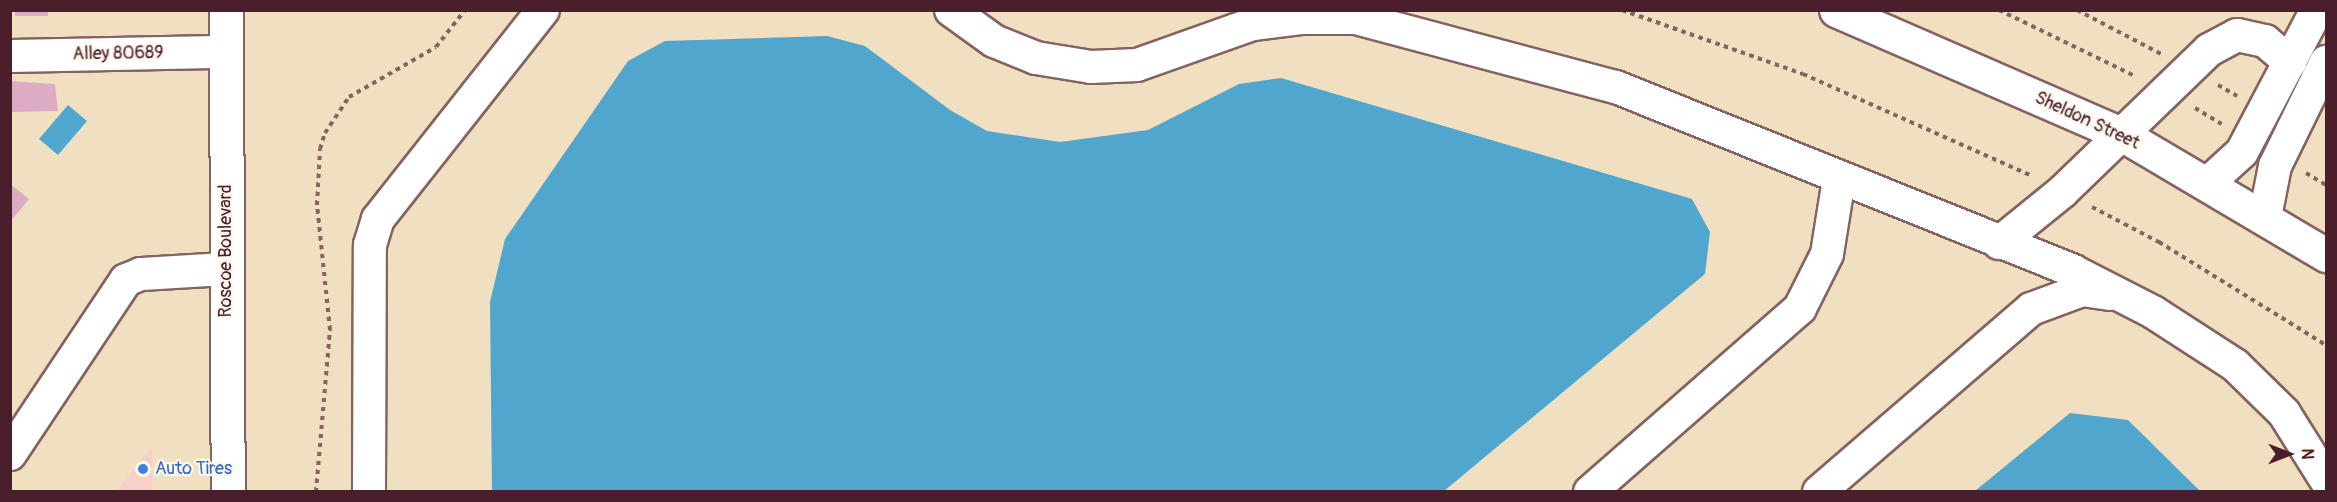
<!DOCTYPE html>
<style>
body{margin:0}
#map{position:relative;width:2337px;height:502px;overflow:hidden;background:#f0e0c1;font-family:Pangolin,sans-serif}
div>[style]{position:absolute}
.built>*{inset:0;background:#f7d0cb}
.water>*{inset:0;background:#51a6cd}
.building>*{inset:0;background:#dbacc4}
.path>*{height:4px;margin-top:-2px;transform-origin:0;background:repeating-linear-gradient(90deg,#846360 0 4.5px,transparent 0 9px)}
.roads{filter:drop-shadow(2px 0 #846360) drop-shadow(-2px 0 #846360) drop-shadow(0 2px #846360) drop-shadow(0 -2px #846360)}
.minor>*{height:32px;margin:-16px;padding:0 16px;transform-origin:16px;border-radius:16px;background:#fff}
.major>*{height:33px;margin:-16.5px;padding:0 16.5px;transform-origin:16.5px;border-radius:16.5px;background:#fff}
.dots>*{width:16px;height:16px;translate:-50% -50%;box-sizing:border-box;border:3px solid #fbf7ec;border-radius:50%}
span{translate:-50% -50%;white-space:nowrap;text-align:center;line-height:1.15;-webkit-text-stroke:4.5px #fbf7ec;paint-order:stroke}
.street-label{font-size:18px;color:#4a1f2b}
.shop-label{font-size:18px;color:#366cbe}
.left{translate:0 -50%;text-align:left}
.frame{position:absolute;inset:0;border:12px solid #4a1f2b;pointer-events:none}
.north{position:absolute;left:2259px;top:424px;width:60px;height:60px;-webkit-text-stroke:4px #fbf7ec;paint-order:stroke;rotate:90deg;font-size:16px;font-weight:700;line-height:24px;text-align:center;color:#4a1f2b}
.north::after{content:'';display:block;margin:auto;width:21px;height:27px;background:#4a1f2b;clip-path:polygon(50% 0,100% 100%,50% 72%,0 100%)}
</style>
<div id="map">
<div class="built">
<div style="clip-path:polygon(152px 447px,152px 491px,116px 491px)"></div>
</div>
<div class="water">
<div style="clip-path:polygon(827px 36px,865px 46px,950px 110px,987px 131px,1060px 142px,1148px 130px,1239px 84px,1281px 78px,1692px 199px,1710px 232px,1705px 274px,1444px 491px,492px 491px,490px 302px,505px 239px,628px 61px,665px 41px)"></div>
<div style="clip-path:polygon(68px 105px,87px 121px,58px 155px,39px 139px)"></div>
<div style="clip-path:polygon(2070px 413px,2128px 420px,2200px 491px,1975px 491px)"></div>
</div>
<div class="building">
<div style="clip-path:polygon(15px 10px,48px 10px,48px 16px,15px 16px)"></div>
<div style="clip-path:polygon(10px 81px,55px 84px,58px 111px,10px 112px)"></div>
<div style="clip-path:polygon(10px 184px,29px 199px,10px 222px)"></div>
</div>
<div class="path">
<div style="left:1622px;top:10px;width:192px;rotate:19.5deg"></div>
<div style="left:1803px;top:74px;width:251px;rotate:24deg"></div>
<div style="left:1999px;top:10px;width:151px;rotate:25.9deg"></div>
<div style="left:2077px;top:10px;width:95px;rotate:27.6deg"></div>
<div style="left:2218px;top:85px;width:22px;rotate:30deg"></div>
<div style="left:2195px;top:108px;width:31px;rotate:31deg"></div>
<div style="left:2306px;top:173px;width:23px;rotate:31deg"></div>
<div style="left:2092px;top:207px;width:76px;rotate:27.6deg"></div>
<div style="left:2159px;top:242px;width:196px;rotate:31.7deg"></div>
<div style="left:316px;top:492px;width:163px;rotate:-85.1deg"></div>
<div style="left:330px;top:330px;width:126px;rotate:-95.9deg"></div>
<div style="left:317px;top:205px;width:56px;rotate:-86.9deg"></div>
<div style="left:320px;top:149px;width:17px;rotate:-73deg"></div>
<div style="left:325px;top:133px;width:43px;rotate:-56.3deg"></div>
<div style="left:349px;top:97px;width:100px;rotate:-29.9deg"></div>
<div style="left:436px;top:47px;width:47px;rotate:-51.9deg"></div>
</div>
<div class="roads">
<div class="minor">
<div style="left:951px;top:10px;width:53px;rotate:35.8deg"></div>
<div style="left:994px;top:41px;width:45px;rotate:22deg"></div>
<div style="left:1036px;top:58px;width:56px;rotate:9.3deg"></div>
<div style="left:1091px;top:67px;width:46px;rotate:-2.5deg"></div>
<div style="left:1137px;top:65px;width:123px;rotate:-19.5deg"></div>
<div style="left:1253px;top:24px;width:48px;rotate:-7.1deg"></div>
<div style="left:1301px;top:18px;width:55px"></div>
<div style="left:1356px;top:18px;width:269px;rotate:14.9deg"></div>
<div style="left:1616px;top:87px;width:493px;rotate:21.9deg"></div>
<div style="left:2073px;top:271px;width:90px;rotate:27.1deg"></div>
<div style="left:2153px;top:312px;width:98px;rotate:32.9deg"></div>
<div style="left:2235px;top:365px;width:69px;rotate:44.4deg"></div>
<div style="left:2284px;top:413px;width:79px;rotate:57.9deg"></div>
<div style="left:10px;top:56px;width:215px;rotate:-1.1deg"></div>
<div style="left:2207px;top:184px;width:47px;rotate:-42.4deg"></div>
<div style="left:2242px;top:152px;width:161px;rotate:-62.2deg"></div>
<div style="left:2265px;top:217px;width:52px;rotate:-78.9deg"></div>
<div style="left:2275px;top:166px;width:116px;rotate:-63.9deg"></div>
<div style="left:1999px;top:243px;width:81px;rotate:-39deg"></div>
<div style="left:2062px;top:192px;width:204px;rotate:-44deg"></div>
<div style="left:2209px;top:50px;width:32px;rotate:-28deg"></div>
<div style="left:2237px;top:35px;width:29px;rotate:12deg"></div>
<div style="left:2265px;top:41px;width:33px;rotate:40deg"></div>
<div style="left:10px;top:454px;width:209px;rotate:-56.3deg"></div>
<div style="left:126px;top:280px;width:16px;rotate:-22deg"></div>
<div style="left:141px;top:274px;width:85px;rotate:-3.4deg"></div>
<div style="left:369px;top:492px;width:247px;rotate:-89.8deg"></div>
<div style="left:370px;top:245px;width:27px;rotate:-73deg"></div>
<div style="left:378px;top:219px;width:266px;rotate:-51.7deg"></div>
<div style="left:1590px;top:492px;width:279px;rotate:-41.2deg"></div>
<div style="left:1800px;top:308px;width:60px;rotate:-63.4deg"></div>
<div style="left:1827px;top:254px;width:76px;rotate:-80.9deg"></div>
<div style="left:1819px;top:492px;width:280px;rotate:-40.8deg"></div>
<div style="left:2031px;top:309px;width:54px;rotate:-20.4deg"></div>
<div style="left:2082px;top:290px;width:28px;rotate:8deg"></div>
</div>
<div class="major">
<div style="left:226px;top:10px;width:482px;rotate:89.8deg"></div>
<div style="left:1836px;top:10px;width:313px;rotate:23.5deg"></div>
<div style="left:2123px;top:135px;width:236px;rotate:30.6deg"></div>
</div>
</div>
<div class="dots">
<div style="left:143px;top:469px;background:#3f7fe0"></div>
</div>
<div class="street-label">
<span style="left:118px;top:54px;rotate:-1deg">Alley 80689</span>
<span style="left:2087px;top:121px;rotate:25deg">Sheldon Street</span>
<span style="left:226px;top:251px;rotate:-90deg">Roscoe Boulevard</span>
</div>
<div class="shop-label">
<span class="left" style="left:155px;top:469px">Auto Tires</span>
</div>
<div class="frame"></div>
<div class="north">N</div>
</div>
